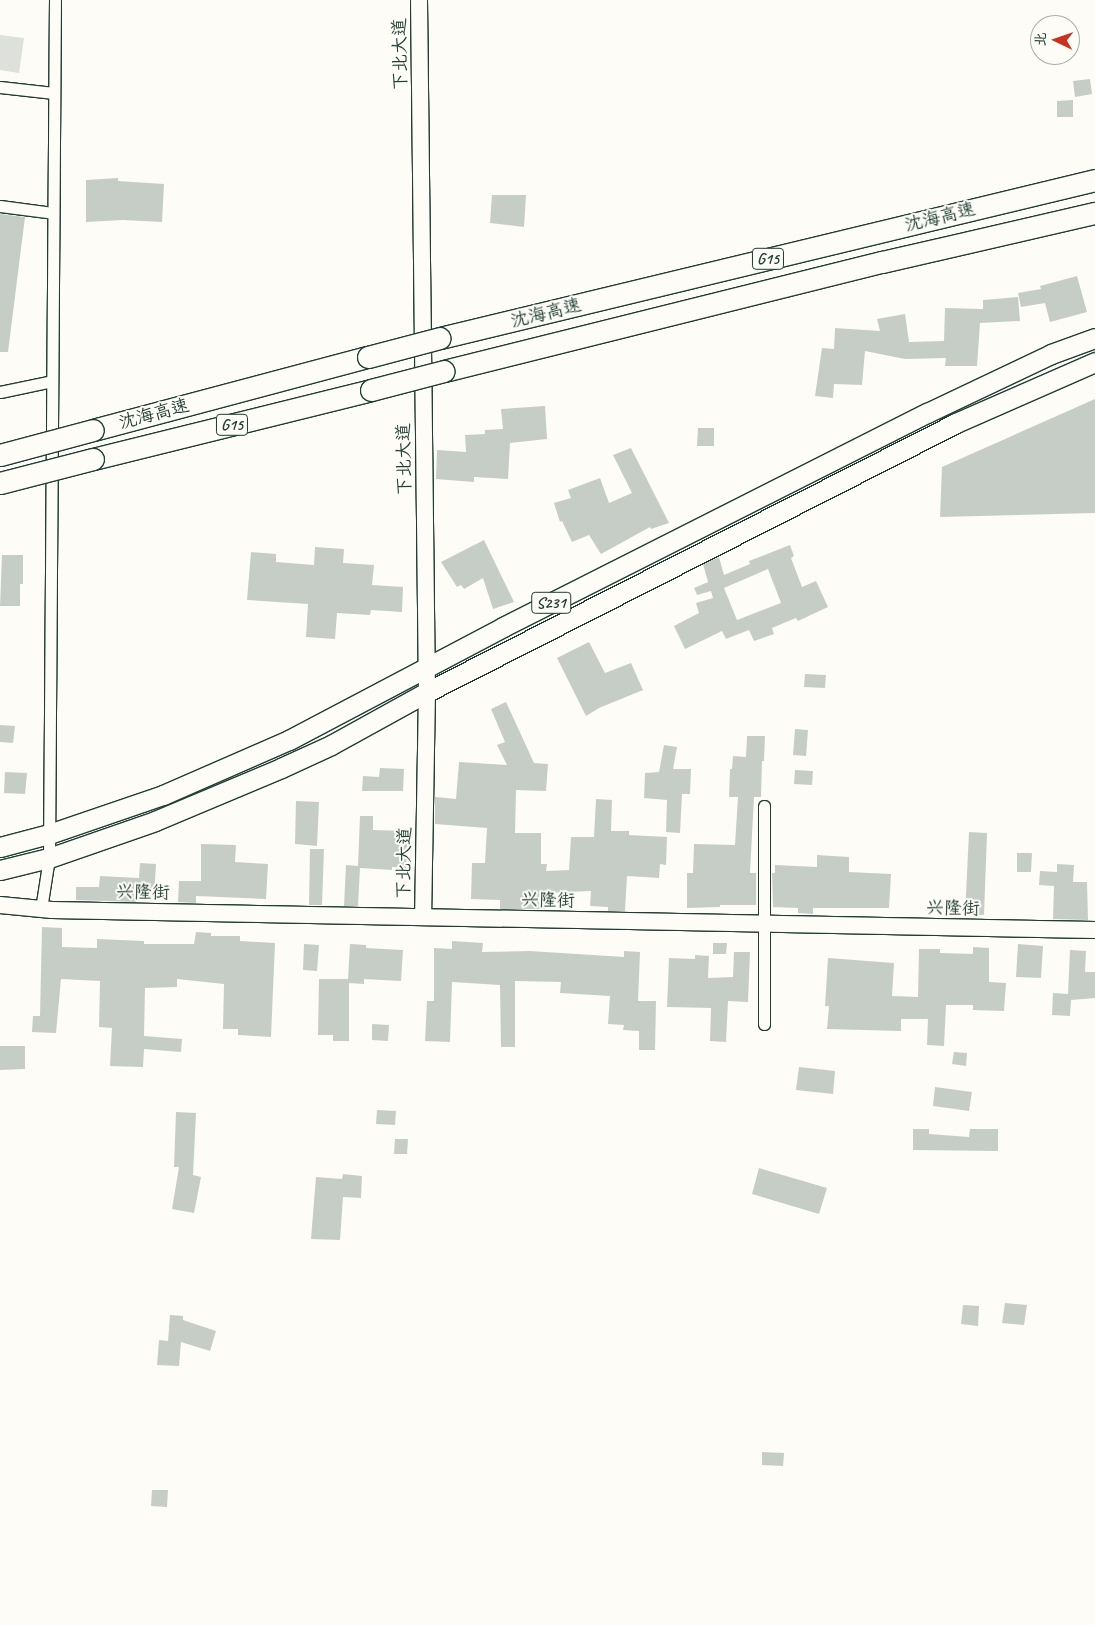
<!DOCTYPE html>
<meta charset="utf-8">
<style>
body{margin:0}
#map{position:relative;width:1095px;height:1625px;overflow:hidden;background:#fdfcf7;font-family:Caveat,"LXGW WenKai TC",sans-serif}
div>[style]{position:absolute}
.green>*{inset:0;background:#dde0db}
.building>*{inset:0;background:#c6cdc7}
.roads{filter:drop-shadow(1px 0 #1f3d34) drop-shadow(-1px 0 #1f3d34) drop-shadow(0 1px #1f3d34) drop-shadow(0 -1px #1f3d34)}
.street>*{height:11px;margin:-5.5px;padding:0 5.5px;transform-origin:5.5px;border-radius:5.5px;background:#fdfcf7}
.secondary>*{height:16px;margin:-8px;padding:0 8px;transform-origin:8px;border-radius:8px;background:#fdfcf7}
.primary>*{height:19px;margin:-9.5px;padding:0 9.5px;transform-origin:9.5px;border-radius:9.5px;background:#fdfcf7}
.highway>*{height:21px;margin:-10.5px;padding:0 10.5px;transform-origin:10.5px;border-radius:10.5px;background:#fdfcf7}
.bridges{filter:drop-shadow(1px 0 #1f3d34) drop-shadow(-1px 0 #1f3d34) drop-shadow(0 1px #1f3d34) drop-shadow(0 -1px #1f3d34)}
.highway-bridge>*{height:21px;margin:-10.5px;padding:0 10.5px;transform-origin:10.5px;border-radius:10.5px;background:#fdfcf7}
span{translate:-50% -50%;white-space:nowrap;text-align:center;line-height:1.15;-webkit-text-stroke:4px #fdfcf7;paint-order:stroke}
.shield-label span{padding:1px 4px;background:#fdfcf7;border:1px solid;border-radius:4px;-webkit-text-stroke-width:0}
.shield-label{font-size:16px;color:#1f3d34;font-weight:700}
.street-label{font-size:18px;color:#1f3d34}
.north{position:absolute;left:1030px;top:15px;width:50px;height:50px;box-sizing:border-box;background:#fdfcf7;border:1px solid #a4b0a9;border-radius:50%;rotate:273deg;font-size:14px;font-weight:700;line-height:20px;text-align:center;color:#1f3d34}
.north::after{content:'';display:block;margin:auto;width:18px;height:22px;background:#c8321e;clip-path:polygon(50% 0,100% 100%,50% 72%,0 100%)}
</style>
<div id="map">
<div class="green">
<div style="clip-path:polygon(0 35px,24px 38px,19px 73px,0 70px)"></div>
</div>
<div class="building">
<div style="clip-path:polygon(1090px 79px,1092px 94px,1075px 97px,1073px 81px)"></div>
<div style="clip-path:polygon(1073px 100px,1073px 117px,1057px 117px,1057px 101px)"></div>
<div style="clip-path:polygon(118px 178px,118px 181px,164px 184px,162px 222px,123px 220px,86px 222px,86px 180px)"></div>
<div style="clip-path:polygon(492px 195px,526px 195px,524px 227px,490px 223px)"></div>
<div style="clip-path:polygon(0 214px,25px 217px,8px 352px,0 352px)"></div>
<div style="clip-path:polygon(1077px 276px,1087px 312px,1050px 322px,1045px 303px,1021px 307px,1018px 293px,1041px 289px,1040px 286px)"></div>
<div style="clip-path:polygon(1018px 297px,1020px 321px,980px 323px,977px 366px,945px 366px,946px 358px,905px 359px,865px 351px,862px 385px,834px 384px,833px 398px,815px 396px,822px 348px,834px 349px,835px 328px,880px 331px,877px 319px,905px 314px,909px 342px,944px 341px,945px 308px,983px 309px,983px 300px)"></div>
<div style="clip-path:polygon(1095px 399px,1095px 513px,940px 517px,942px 467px)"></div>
<div style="clip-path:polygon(545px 406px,547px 439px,510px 443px,508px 479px,474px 477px,474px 482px,436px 479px,437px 450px,466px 452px,465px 435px,485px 434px,485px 430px,503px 429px,501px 409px)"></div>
<div style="clip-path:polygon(698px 428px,714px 428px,714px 446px,697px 446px)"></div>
<div style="clip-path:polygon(631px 448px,669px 523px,651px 529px,650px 527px,601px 554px,589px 535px,572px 542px,562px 521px,560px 522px,554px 503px,571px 498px,568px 490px,600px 478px,609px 503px,632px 493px,613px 455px)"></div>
<div style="clip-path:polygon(484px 540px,514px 602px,493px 609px,483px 578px,464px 589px,461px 585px,457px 587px,441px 562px)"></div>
<div style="clip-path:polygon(evenodd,790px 545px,794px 556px,791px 558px,802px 587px,816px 581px,828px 607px,798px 621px,796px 618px,772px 628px,774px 634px,754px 641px,749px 630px,726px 639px,722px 631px,685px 649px,674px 626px,699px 613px,696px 603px,713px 598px,711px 591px,697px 595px,694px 588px,708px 582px,703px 564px,719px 557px,724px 575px,750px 564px,749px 561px,790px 545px,768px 569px,781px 603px,737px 620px,724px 588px,768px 569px)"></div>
<div style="clip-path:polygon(315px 547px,344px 549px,343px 563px,374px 565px,372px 585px,403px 587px,402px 612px,371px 610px,370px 615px,337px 613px,335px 639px,306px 637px,308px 604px,247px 600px,251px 552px,276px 554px,276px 562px,314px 565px)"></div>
<div style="clip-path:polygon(2px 555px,23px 555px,23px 584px,20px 584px,20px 606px,0 606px)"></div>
<div style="clip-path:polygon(589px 642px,605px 673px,631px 663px,643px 690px,599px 708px,586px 716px,557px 658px)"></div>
<div style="clip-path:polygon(805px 674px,826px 675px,825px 688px,804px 687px)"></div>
<div style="clip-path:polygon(506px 702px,534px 763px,548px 764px,546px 791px,516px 790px,515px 833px,541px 833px,541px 864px,547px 864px,546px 871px,569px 870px,571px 837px,594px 837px,596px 799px,612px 800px,611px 831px,629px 831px,629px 835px,667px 837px,666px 865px,660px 864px,659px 878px,627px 876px,625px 911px,608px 911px,608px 907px,590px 906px,591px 891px,546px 893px,545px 909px,500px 909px,500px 900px,471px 899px,472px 863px,485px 863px,487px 828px,435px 824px,435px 797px,456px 799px,459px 762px,507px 765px,497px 745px,505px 742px,491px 709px)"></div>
<div style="clip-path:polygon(0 725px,15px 726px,13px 743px,0 742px)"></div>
<div style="clip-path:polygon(795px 729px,808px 730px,806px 756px,793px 755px)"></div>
<div style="clip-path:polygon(747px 736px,765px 736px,764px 761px,762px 761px,761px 797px,754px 797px,750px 873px,756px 873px,756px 905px,720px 905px,720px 907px,687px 908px,687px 873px,693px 873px,694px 844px,735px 845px,738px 797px,729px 797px,730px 769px,732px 769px,733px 756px,746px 757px)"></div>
<div style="clip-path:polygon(664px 745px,677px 747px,673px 769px,691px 769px,690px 794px,682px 794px,680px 833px,666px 832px,667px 800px,644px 798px,645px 773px,659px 772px)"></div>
<div style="clip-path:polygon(380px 768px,404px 769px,403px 791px,362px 791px,363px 776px,379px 777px)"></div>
<div style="clip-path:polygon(795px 770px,813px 771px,812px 785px,794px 784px)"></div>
<div style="clip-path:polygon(5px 772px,27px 773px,25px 794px,4px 793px)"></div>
<div style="clip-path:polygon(296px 801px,319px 802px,317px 846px,295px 844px)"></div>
<div style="clip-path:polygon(360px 816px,373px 816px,373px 830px,408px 831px,406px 868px,392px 867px,392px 870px,360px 868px,358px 906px,344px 906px,346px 865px,358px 866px)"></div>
<div style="clip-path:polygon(969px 832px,987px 833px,984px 915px,965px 915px)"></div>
<div style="clip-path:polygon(201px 844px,236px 845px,235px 862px,268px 864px,266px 899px,196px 896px,196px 903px,178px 902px,179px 881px,201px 881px)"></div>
<div style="clip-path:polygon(310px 849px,324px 849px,322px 905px,309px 905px)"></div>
<div style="clip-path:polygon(1017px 853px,1032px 853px,1031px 872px,1017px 872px)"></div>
<div style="clip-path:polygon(817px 855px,849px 857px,849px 872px,891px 874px,889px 908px,813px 908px,813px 914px,798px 913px,798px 908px,773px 907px,772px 873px,775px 873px,775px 865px,817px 867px)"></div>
<div style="clip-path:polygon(140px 863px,156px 864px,154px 897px,136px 896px,136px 902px,76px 900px,76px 887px,99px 887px,100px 876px,139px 878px)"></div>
<div style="clip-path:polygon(1057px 864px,1074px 865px,1073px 882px,1087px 882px,1088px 920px,1053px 919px,1054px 886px,1039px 885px,1040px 871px,1057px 872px)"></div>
<div style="clip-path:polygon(42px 927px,62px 928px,62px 947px,97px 948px,97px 939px,144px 941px,144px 944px,194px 944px,196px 932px,211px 933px,211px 936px,240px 936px,240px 941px,275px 943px,271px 1037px,238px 1035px,238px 1029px,223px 1029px,224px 984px,177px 979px,177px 987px,145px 988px,144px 1036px,182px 1039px,181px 1052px,144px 1049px,143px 1067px,110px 1066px,112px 1028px,99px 1027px,100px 981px,61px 979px,56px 1033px,32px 1032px,33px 1016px,40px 1016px)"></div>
<div style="clip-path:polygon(452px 941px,483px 943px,482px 952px,530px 951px,624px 957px,624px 951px,640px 952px,638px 1001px,656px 1001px,655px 1050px,639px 1050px,639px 1031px,623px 1030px,624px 1025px,608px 1024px,610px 996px,560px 993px,561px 982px,515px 981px,515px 1047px,501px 1047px,500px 985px,452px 982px,450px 1042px,425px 1041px,427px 1001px,434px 1001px,434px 948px,452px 949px)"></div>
<div style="clip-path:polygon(713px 943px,727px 943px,726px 954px,713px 954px)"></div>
<div style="clip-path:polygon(304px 944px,319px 945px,317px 971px,303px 970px)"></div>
<div style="clip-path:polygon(350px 944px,366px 945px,366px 948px,403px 950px,401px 981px,364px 979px,364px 984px,349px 983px,349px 1041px,333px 1041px,333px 1035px,318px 1035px,319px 979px,348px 979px)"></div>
<div style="clip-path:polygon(1018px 944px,1043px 946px,1041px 978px,1016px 977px)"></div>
<div style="clip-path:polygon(973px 947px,989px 948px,989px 982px,1006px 983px,1004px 1011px,973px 1010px,973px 1005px,946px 1005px,944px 1046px,927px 1045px,928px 1019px,901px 1019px,901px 1031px,827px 1029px,829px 1006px,825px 1006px,828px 958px,894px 963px,892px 996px,918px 997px,919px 949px,940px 949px,940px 953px,973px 954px)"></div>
<div style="clip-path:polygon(1070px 950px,1086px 951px,1085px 972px,1095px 972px,1095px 998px,1071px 1000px,1070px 1016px,1052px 1015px,1053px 993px,1068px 994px)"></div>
<div style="clip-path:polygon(734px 952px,750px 952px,748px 1002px,728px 1001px,726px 1042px,710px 1041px,711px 1008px,667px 1007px,669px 958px,695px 959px,695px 955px,709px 956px,708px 978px,733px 977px)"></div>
<div style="clip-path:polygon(372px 1024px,389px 1025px,388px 1041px,372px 1040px)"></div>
<div style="clip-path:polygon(0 1046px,25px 1046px,25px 1069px,0 1070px)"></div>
<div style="clip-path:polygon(954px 1052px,967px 1053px,966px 1066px,952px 1064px)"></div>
<div style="clip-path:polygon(799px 1067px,835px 1071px,833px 1094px,796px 1090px)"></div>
<div style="clip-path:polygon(935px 1087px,972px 1092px,969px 1111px,933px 1106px)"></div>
<div style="clip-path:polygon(377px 1110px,396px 1111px,395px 1125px,376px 1124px)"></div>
<div style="clip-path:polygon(176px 1112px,196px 1113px,193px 1175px,201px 1177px,194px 1213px,172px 1209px,179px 1167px,174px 1167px)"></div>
<div style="clip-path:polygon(913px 1129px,929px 1129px,929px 1134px,969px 1137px,970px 1129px,998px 1129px,998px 1151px,913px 1150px)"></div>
<div style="clip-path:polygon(395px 1139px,408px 1139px,407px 1154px,394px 1154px)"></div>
<div style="clip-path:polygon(759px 1168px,827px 1188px,819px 1214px,752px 1194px)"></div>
<div style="clip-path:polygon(343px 1174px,362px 1176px,361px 1198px,343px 1197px,340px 1240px,311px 1239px,316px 1177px,342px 1179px)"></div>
<div style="clip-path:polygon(1005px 1303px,1027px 1305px,1024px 1325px,1002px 1323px)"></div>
<div style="clip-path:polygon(963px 1305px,979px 1306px,978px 1326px,961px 1324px)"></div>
<div style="clip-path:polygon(170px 1315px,183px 1316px,183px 1320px,216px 1331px,210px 1351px,181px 1342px,179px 1366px,157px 1365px,159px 1340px,168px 1341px)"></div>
<div style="clip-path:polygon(762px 1452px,784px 1453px,783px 1466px,762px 1465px)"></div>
<div style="clip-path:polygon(152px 1490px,168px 1490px,167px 1507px,151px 1506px)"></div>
</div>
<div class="roads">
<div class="street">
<div style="left:0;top:87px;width:54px;rotate:6.3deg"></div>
<div style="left:0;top:206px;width:53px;rotate:7.5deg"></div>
<div style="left:0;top:392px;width:53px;rotate:-11.9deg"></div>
<div style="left:41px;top:909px;width:52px;rotate:-81.1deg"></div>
<div style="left:49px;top:858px;width:858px;rotate:-89.6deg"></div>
<div style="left:764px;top:1024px;width:218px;rotate:-90deg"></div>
</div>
<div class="secondary">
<div style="left:419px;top:0;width:692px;rotate:89.34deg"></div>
<div style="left:427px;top:692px;width:225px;rotate:91deg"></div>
<div style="left:0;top:905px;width:52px;rotate:5.5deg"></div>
<div style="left:52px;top:910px;width:1043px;rotate:1.1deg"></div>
</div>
<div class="primary">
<div style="left:0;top:847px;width:51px;rotate:-14.9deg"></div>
<div style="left:49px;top:834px;width:120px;rotate:-18.9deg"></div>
<div style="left:163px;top:795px;width:137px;rotate:-23.6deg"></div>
<div style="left:289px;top:740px;width:242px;rotate:-27.8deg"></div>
<div style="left:503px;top:627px;width:475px;rotate:-26.8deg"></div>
<div style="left:927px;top:413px;width:137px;rotate:-25.4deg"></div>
<div style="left:1051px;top:354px;width:47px;rotate:-20deg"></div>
<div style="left:0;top:870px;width:50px;rotate:-13.8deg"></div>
<div style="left:49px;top:858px;width:112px;rotate:-19.2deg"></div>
<div style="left:155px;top:821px;width:137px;rotate:-22.8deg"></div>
<div style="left:281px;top:768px;width:55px;rotate:-24.7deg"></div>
<div style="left:331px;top:745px;width:110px;rotate:-28.9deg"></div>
<div style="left:427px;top:692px;width:593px;rotate:-26.95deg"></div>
<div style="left:956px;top:423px;width:152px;rotate:-23.7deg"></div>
</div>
<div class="highway">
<div style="left:440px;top:338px;width:674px;rotate:-13.56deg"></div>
<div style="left:444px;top:371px;width:451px;rotate:-14deg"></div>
<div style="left:882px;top:262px;width:219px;rotate:-13deg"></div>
<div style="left:93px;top:430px;width:285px;rotate:-14.9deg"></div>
<div style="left:93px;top:459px;width:286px;rotate:-13.9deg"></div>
</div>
</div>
<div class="bridges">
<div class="highway-bridge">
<div style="left:368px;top:357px;width:74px;rotate:-14.8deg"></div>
<div style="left:371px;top:390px;width:75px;rotate:-14.6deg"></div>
<div style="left:0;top:455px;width:96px;rotate:-15deg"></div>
<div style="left:0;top:483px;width:96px;rotate:-14.5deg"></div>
</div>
</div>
<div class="shield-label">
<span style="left:768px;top:259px">G15</span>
<span style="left:232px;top:425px">G15</span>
<span style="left:551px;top:603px">S231</span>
</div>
<div class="street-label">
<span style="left:400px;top:54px;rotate:-91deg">下北大道</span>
<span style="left:940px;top:217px;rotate:-14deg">沈海高速</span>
<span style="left:546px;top:313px;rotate:-14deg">沈海高速</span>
<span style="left:154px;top:414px;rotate:-15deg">沈海高速</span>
<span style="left:404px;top:459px;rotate:-91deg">下北大道</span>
<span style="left:404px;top:863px;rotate:-89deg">下北大道</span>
<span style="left:143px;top:892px;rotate:1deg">兴隆街</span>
<span style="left:548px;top:900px;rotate:1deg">兴隆街</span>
<span style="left:953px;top:908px;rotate:1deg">兴隆街</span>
</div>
<div class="north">北</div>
</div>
